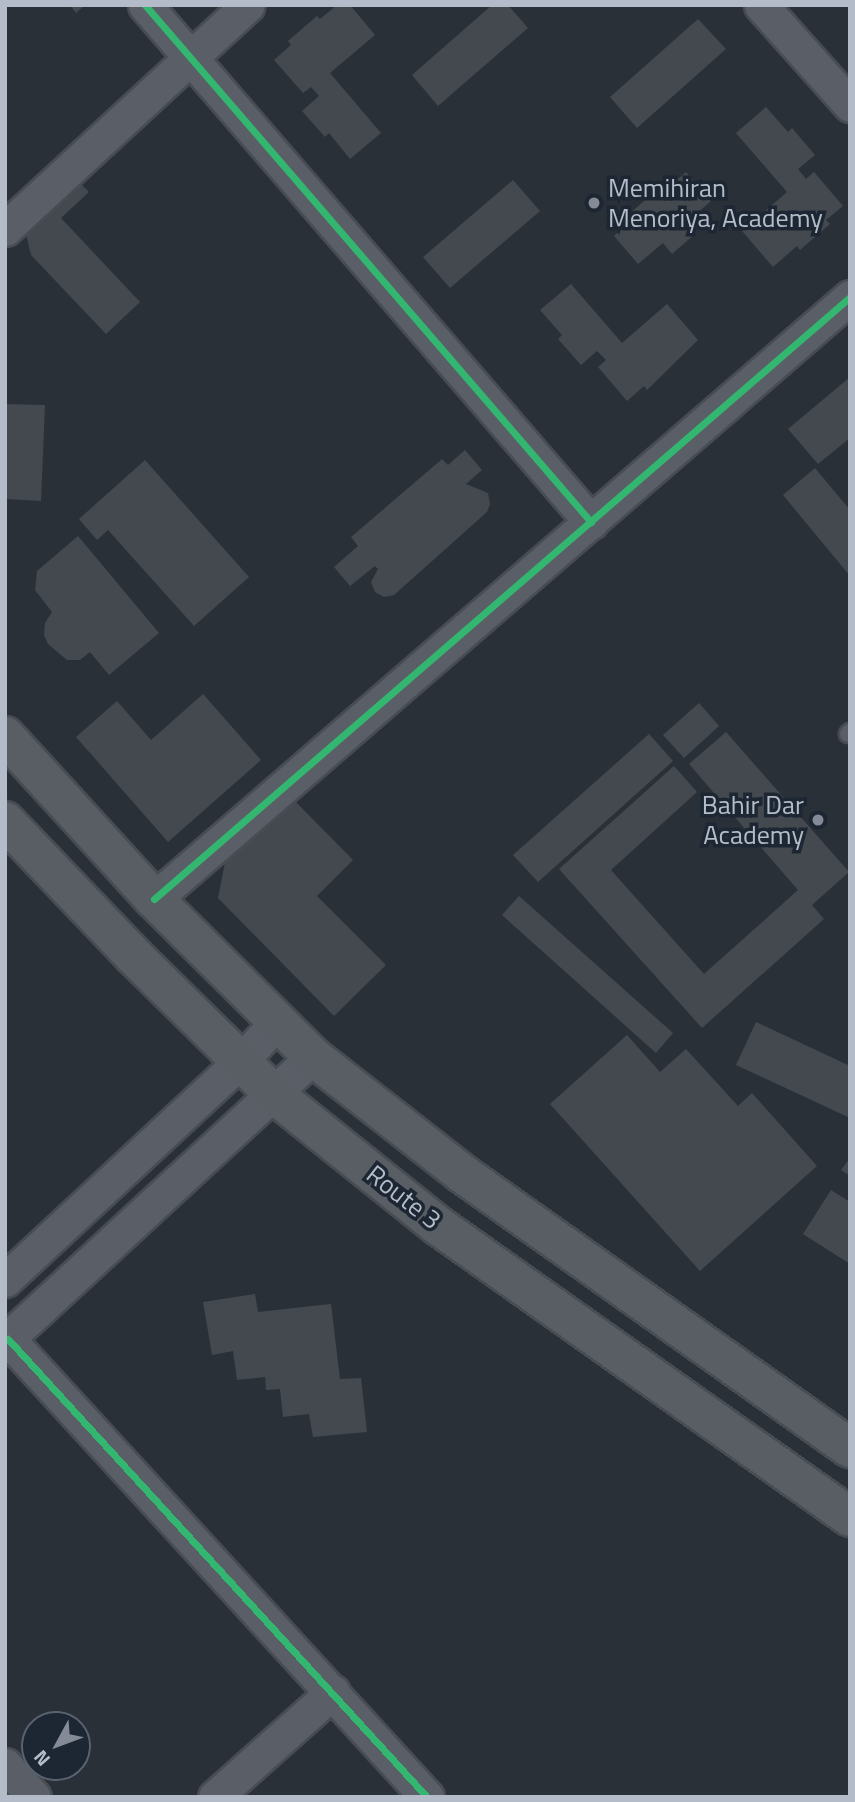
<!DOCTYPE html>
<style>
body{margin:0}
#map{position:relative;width:855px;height:1802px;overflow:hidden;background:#2a3038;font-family:"Titillium Web",sans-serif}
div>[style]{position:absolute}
.building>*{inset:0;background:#444950}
.roads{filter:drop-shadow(2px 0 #484c53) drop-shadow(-2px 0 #484c53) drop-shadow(0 2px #484c53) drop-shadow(0 -2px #484c53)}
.service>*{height:16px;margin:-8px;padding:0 8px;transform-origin:8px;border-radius:8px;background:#5a5e66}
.minor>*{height:33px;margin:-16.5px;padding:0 16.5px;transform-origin:16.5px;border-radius:16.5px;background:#5a5e66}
.secondary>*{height:38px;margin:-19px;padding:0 19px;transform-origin:19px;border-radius:19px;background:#595d64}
.cycleway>*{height:7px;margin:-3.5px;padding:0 3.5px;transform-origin:3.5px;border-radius:3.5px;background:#33b770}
.dots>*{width:19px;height:19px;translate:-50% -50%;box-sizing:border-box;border:4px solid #1d2633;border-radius:50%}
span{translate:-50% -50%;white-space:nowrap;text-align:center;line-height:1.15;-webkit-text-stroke:7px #1d2633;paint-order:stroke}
.poi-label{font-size:26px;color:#b4bcc9}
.left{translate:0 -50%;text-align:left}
.right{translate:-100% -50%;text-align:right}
.street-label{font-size:26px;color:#b4bcc9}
.frame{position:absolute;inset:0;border:7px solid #b4bcc9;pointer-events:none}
.north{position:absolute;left:21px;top:1711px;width:70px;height:70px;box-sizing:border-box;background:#1d2633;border:2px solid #59626f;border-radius:50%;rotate:229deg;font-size:19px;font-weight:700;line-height:28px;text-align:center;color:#b4bcc9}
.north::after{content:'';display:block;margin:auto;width:24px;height:32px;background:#848b96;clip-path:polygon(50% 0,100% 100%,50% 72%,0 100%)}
</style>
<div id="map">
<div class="building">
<div style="clip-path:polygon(70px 5px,85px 5px,76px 13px)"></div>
<div style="clip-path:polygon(337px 5px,350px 5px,375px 35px,330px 73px,381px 133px,350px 159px,329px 133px,325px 137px,302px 111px,319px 96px,311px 87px,303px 93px,274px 60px,291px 45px,288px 41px,317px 16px,320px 19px)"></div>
<div style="clip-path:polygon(492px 5px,508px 5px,528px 28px,438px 106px,412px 75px)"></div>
<div style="clip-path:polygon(698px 19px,726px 49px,637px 128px,610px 97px)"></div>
<div style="clip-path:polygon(766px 107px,788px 132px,792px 128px,815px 155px,798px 169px,806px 179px,814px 172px,843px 206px,826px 220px,830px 224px,800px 250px,797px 246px,773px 267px,742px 231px,787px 192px,736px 133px)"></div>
<div style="clip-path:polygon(686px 172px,711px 201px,686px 223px,695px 234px,672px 254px,663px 243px,638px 264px,614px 236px,630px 222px,626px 217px,665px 182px,669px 187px)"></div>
<div style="clip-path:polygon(75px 178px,89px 192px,61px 218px,140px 302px,106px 334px,31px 255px,24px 226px)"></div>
<div style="clip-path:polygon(513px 180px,540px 211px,450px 288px,423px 257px)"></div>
<div style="clip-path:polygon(571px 284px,622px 343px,667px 304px,698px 340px,647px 390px,644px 386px,627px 401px,598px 367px,606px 360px,597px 351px,581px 365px,558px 339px,562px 335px,540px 310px)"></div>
<div style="clip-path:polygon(850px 377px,850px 438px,818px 464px,788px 429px)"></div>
<div style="clip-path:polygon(5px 404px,45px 405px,41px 501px,5px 499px)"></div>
<div style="clip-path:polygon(465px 450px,482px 470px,466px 484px,488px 493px,490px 504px,487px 512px,394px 595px,384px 597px,375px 592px,371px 582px,378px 569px,375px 566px,350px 586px,334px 567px,358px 546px,351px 537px,442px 459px,448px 465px)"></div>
<div style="clip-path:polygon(145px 460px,249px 577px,194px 626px,108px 530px,97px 540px,79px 519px)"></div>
<div style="clip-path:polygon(815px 468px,850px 510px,850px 576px,783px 495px)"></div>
<div style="clip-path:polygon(78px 536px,159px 633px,109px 675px,90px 652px,80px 660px,67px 660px,48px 644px,44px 635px,45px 623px,52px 612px,35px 590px,37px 571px)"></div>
<div style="clip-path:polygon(203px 694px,261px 760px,168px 842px,76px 737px,117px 701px,151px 740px)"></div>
<div style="clip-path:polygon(699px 703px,719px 726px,684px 758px,663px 735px)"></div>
<div style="clip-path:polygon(726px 732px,849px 872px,812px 905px,824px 919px,702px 1028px,559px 869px,674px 766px,697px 792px,611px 870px,704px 974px,798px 890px,689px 764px)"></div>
<div style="clip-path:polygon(649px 734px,673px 761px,538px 882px,513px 855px)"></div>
<div style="clip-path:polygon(291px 797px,353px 860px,317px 896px,386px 965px,334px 1016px,218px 898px,225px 862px)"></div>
<div style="clip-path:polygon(519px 896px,673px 1033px,656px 1053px,502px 915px)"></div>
<div style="clip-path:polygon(756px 1022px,850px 1066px,850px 1118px,736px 1065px)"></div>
<div style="clip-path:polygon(627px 1035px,660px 1072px,686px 1049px,738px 1106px,752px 1093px,817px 1166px,700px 1271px,550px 1104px)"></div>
<div style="clip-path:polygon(850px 1158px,850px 1176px,841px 1170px)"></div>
<div style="clip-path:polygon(831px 1190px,850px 1202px,850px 1264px,803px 1234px)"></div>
<div style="clip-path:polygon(255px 1294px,258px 1312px,331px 1304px,340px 1379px,361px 1378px,367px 1432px,313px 1437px,309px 1414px,283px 1417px,280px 1389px,266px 1390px,265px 1377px,237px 1380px,233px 1351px,212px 1355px,203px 1302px)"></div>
</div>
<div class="roads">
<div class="service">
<div style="left:848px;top:734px;width:3px;rotate:-45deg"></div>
</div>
<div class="minor">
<div style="left:145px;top:5px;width:683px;rotate:49.22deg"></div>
<div style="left:761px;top:5px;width:134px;rotate:48.3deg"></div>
<div style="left:5px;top:229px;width:330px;rotate:-42.7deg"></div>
<div style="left:154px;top:899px;width:920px;rotate:-40.86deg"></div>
<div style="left:5px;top:1280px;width:321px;rotate:-42.9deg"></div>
<div style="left:240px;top:1062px;width:54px;rotate:-47.2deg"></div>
<div style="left:8px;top:1339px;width:621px;rotate:47.55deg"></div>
<div style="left:5px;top:1341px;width:419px;rotate:-42.7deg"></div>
<div style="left:5px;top:1765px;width:43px;rotate:47.8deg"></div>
<div style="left:215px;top:1797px;width:158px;rotate:-41.7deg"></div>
</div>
<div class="secondary">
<div style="left:5px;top:736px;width:221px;rotate:47.6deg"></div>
<div style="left:154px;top:899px;width:224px;rotate:44.8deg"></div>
<div style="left:313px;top:1057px;width:187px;rotate:38deg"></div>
<div style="left:460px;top:1172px;width:478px;rotate:35.3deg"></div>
<div style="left:5px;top:821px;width:184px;rotate:46.3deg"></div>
<div style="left:132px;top:954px;width:201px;rotate:44.6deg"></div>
<div style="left:275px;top:1095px;width:211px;rotate:38.7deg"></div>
<div style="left:440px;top:1227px;width:502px;rotate:35.27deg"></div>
</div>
</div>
<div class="cycleway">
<div style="left:145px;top:5px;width:683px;rotate:49.22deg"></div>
<div style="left:154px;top:899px;width:920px;rotate:-40.86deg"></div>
<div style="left:8px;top:1339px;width:621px;rotate:47.55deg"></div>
</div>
<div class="dots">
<div style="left:594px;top:203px;background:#848b96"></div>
<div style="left:818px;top:820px;background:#848b96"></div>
</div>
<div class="poi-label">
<span class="left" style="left:608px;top:203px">Memihiran<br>Menoriya, Academy</span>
<span class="right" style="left:804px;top:820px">Bahir Dar<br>Academy</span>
</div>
<div class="street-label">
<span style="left:404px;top:1197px;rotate:38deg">Route 3</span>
</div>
<div class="frame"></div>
<div class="north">N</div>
</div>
